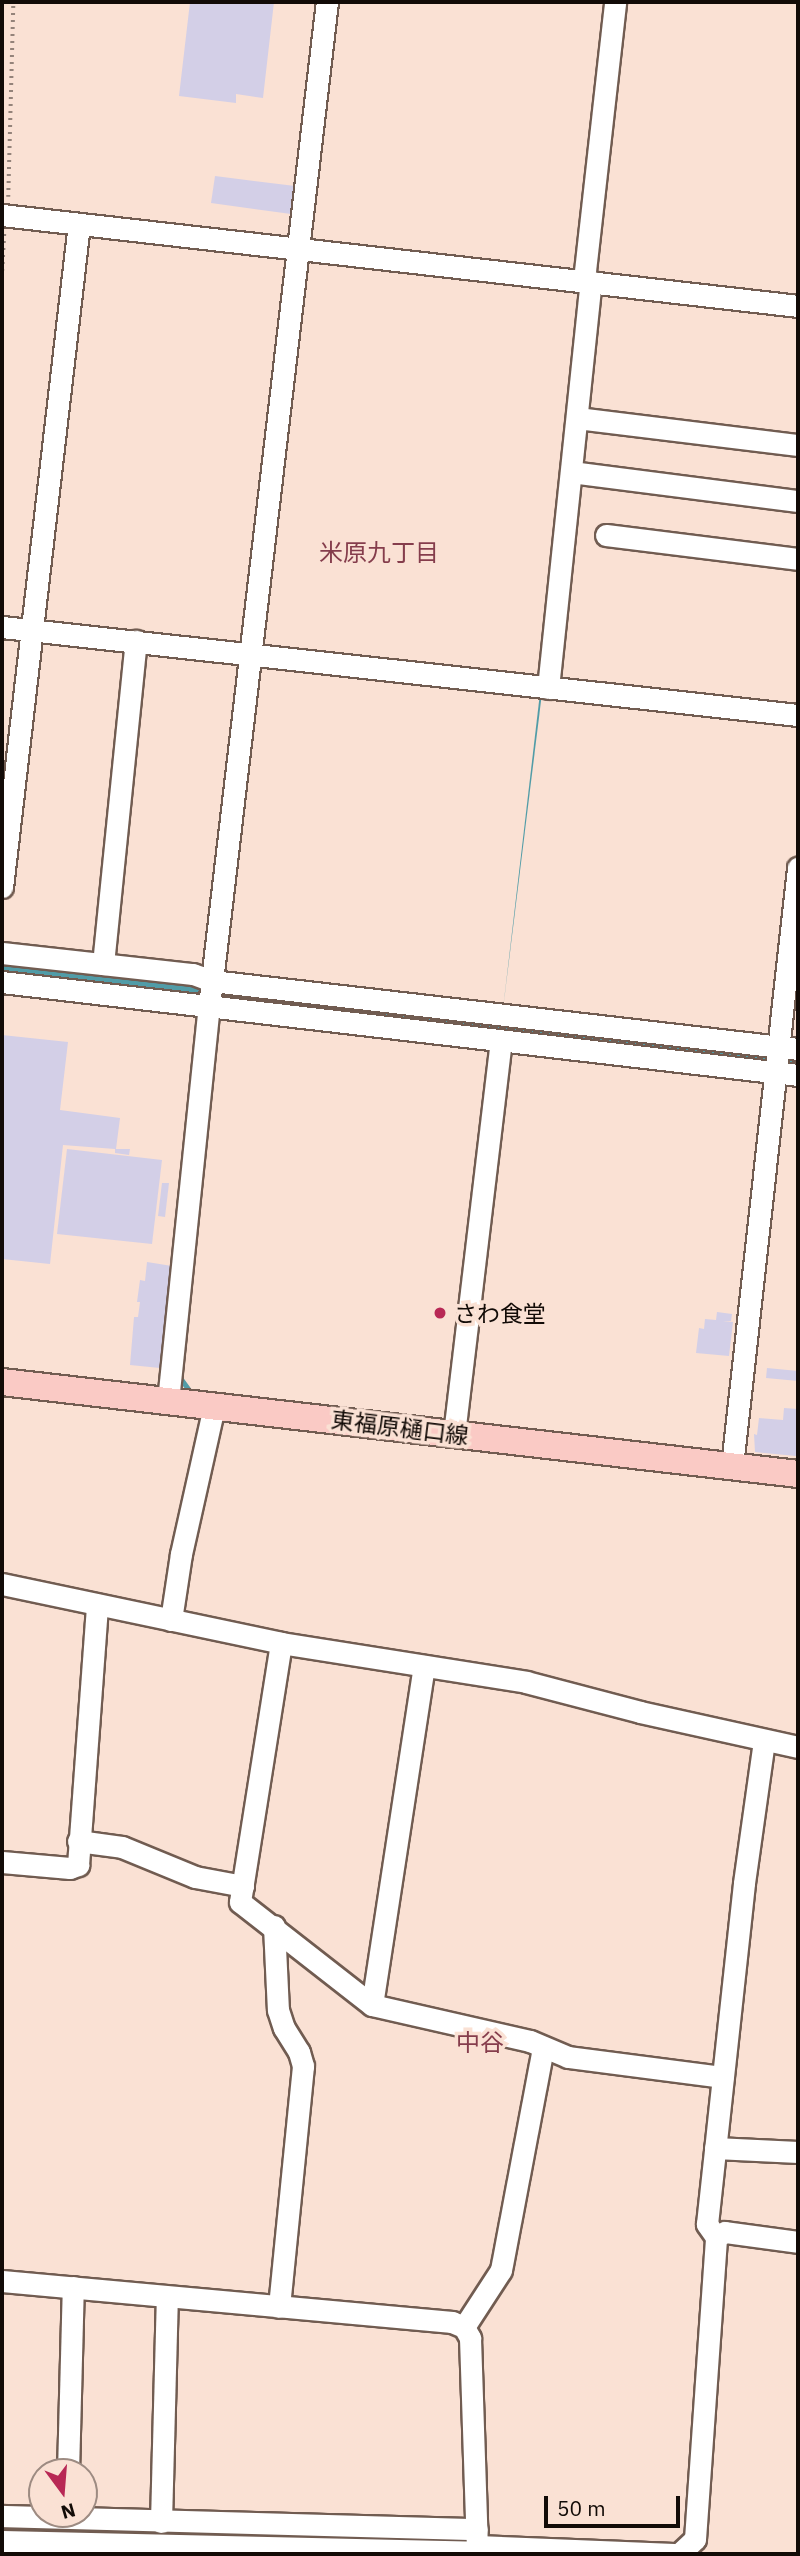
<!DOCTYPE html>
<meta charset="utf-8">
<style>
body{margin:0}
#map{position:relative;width:800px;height:2556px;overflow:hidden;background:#fae1d4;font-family:"IBM Plex Sans","Noto Sans JP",sans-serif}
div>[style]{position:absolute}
.green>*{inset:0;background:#a0cca5}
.water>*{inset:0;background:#519ca7}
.stream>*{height:5px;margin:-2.5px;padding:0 2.5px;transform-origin:2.5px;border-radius:2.5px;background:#519ca7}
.river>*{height:33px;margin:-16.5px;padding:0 16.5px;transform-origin:16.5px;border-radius:16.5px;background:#519ca7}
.building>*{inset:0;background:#d3cfe7}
.path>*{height:3.5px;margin-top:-1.75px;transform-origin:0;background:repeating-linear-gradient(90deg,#94837a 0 2px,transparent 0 7px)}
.roads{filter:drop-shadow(2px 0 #715c51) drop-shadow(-2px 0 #715c51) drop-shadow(0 2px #715c51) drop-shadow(0 -2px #715c51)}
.minor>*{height:21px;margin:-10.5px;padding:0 10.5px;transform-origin:10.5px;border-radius:10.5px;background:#fff}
.major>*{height:26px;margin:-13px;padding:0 13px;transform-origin:13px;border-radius:13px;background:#facac5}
.dots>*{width:19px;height:19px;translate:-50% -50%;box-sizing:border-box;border:4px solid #fae1d4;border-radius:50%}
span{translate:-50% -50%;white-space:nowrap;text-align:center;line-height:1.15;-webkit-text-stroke:7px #fae1d4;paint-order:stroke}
.poi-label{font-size:23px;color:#120b07}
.left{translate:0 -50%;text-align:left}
.street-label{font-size:23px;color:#120b07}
.neighbourhood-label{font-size:24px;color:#853d4c}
.frame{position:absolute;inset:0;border:4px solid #120b07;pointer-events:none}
.north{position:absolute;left:28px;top:2458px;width:70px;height:70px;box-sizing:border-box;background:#fae1d4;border:2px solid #9d8b82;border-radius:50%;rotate:164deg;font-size:19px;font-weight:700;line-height:28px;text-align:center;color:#120b07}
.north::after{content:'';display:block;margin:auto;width:24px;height:32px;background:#b82855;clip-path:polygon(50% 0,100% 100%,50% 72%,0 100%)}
.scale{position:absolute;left:544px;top:2496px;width:136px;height:32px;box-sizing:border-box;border:4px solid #120b07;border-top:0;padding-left:9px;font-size:21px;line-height:24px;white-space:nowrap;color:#120b07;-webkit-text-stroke:5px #fae1d4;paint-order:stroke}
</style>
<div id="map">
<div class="green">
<div style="clip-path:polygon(96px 2529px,323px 2535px,324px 2537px,323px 2540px,96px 2534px)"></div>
</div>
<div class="water">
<div style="clip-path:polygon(540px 693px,542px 693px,503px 1009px)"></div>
</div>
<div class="stream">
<div style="left:178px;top:1375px;width:24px;rotate:54deg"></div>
</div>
<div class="river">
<div style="left:2px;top:971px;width:801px;rotate:6.38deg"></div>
</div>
<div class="building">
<div style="clip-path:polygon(190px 2px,274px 2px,263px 98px,236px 94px,236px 103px,179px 96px)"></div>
<div style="clip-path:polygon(215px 176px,295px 186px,291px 214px,211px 203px)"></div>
<div style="clip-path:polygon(2px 1035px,68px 1042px,60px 1110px,120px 1118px,116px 1149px,130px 1149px,129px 1155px,115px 1153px,115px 1149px,63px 1145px,50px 1264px,2px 1259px)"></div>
<div style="clip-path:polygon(67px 1149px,162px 1160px,152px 1244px,57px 1234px)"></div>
<div style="clip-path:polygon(162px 1183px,169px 1183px,165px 1217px,158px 1216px)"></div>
<div style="clip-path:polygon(147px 1262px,172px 1266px,160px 1368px,130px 1365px,134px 1317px,138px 1317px,140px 1302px,137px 1302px,140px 1280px,145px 1281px)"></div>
<div style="clip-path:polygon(717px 1312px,732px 1314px,731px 1321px,723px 1321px,733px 1322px,729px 1356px,696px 1353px,699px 1328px,704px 1329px,705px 1319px,716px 1320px)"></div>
<div style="clip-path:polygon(767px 1368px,798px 1371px,798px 1381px,766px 1378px)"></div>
<div style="clip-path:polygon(784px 1408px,798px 1409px,796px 1456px,755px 1452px,754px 1434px,757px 1435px,759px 1418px,783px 1420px)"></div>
</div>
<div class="path">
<div style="left:8px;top:197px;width:195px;rotate:-88.5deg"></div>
<div style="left:2px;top:271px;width:38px;rotate:-87deg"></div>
</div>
<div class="roads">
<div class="minor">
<div style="left:2px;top:215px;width:801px;rotate:6.52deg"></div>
<div style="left:584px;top:280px;width:280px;rotate:-83.6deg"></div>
<div style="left:577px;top:418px;width:223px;rotate:7deg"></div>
<div style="left:571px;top:472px;width:229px;rotate:7.3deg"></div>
<div style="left:606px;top:535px;width:193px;rotate:7.1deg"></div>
<div style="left:2px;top:627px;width:801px;rotate:6.31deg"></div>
<div style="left:548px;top:688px;width:409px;rotate:-84deg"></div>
<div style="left:2px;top:887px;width:667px;rotate:-83.38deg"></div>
<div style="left:2px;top:953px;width:192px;rotate:6.3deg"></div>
<div style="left:193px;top:974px;width:20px;rotate:20deg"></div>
<div style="left:212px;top:981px;width:590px;rotate:6.62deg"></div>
<div style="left:103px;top:964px;width:325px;rotate:-84.2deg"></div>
<div style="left:2px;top:982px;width:801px;rotate:6.66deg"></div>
<div style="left:168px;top:1401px;width:397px;rotate:-84.1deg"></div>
<div style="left:209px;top:1006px;width:1011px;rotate:-83.3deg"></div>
<div style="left:454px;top:1434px;width:396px;rotate:-83.2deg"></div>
<div style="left:732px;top:1466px;width:602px;rotate:-83.7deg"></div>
<div style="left:2px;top:1584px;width:285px;rotate:11.9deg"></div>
<div style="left:281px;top:1643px;width:248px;rotate:9deg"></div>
<div style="left:526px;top:1682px;width:118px;rotate:14.7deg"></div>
<div style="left:640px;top:1712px;width:162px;rotate:12.5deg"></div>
<div style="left:171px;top:1620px;width:67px;rotate:-81.4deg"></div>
<div style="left:181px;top:1554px;width:152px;rotate:-77.4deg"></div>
<div style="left:281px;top:1643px;width:262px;rotate:99deg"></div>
<div style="left:240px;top:1902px;width:167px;rotate:38deg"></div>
<div style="left:372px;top:2005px;width:162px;rotate:12.8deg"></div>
<div style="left:530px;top:2041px;width:41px;rotate:22.8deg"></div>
<div style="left:568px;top:2057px;width:156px;rotate:7.4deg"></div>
<div style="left:78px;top:1841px;width:44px;rotate:7.8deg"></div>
<div style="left:122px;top:1847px;width:79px;rotate:22.3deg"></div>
<div style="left:195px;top:1877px;width:49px;rotate:10.6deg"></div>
<div style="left:2px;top:1862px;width:68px;rotate:5deg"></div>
<div style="left:70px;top:1868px;width:9px;rotate:-21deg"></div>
<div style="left:78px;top:1865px;width:261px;rotate:-85.8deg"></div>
<div style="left:274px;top:1926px;width:84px;rotate:87.3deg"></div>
<div style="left:278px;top:2010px;width:19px;rotate:72deg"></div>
<div style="left:284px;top:2028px;width:28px;rotate:58deg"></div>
<div style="left:299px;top:2052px;width:15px;rotate:74deg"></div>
<div style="left:303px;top:2066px;width:242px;rotate:95.7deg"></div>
<div style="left:372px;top:2005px;width:343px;rotate:-81.3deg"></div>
<div style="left:715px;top:2148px;width:83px;rotate:2.8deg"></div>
<div style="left:716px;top:2237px;width:16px;rotate:-125deg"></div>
<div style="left:707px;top:2224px;width:343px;rotate:-83.8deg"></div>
<div style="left:744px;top:1883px;width:143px;rotate:-82deg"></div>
<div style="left:2px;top:2281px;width:452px;rotate:5.2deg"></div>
<div style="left:452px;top:2322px;width:13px;rotate:23deg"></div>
<div style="left:464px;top:2327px;width:13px;rotate:61deg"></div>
<div style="left:470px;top:2338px;width:216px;rotate:88.1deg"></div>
<div style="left:464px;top:2327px;width:68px;rotate:-57deg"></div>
<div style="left:501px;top:2270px;width:226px;rotate:-79.3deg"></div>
<div style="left:68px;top:2472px;width:185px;rotate:-88.5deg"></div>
<div style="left:2px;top:2516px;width:475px;rotate:1.6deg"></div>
<div style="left:161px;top:2522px;width:225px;rotate:-88.5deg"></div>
<div style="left:2px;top:2541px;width:475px;rotate:1.3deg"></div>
<div style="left:477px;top:2546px;width:197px;rotate:2.3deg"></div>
<div style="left:679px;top:2554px;width:22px;rotate:-43deg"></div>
<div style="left:695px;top:2539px;width:303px;rotate:-86deg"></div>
<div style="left:716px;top:2237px;width:10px;rotate:-29deg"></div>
<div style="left:725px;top:2232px;width:74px;rotate:7.8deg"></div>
</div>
<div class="major">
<div style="left:2px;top:1382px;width:801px;rotate:6.59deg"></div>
</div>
</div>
<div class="dots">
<div style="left:440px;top:1313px;background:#b82855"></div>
</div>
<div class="poi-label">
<span class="left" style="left:454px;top:1313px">さわ食堂</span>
</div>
<div class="street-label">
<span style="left:400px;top:1427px;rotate:7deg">東福原樋口線</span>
</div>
<div class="neighbourhood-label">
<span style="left:379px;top:553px">米原九丁目</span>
<span style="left:480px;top:2043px">中谷</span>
</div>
<div class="frame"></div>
<div class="north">N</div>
<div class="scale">50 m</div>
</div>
